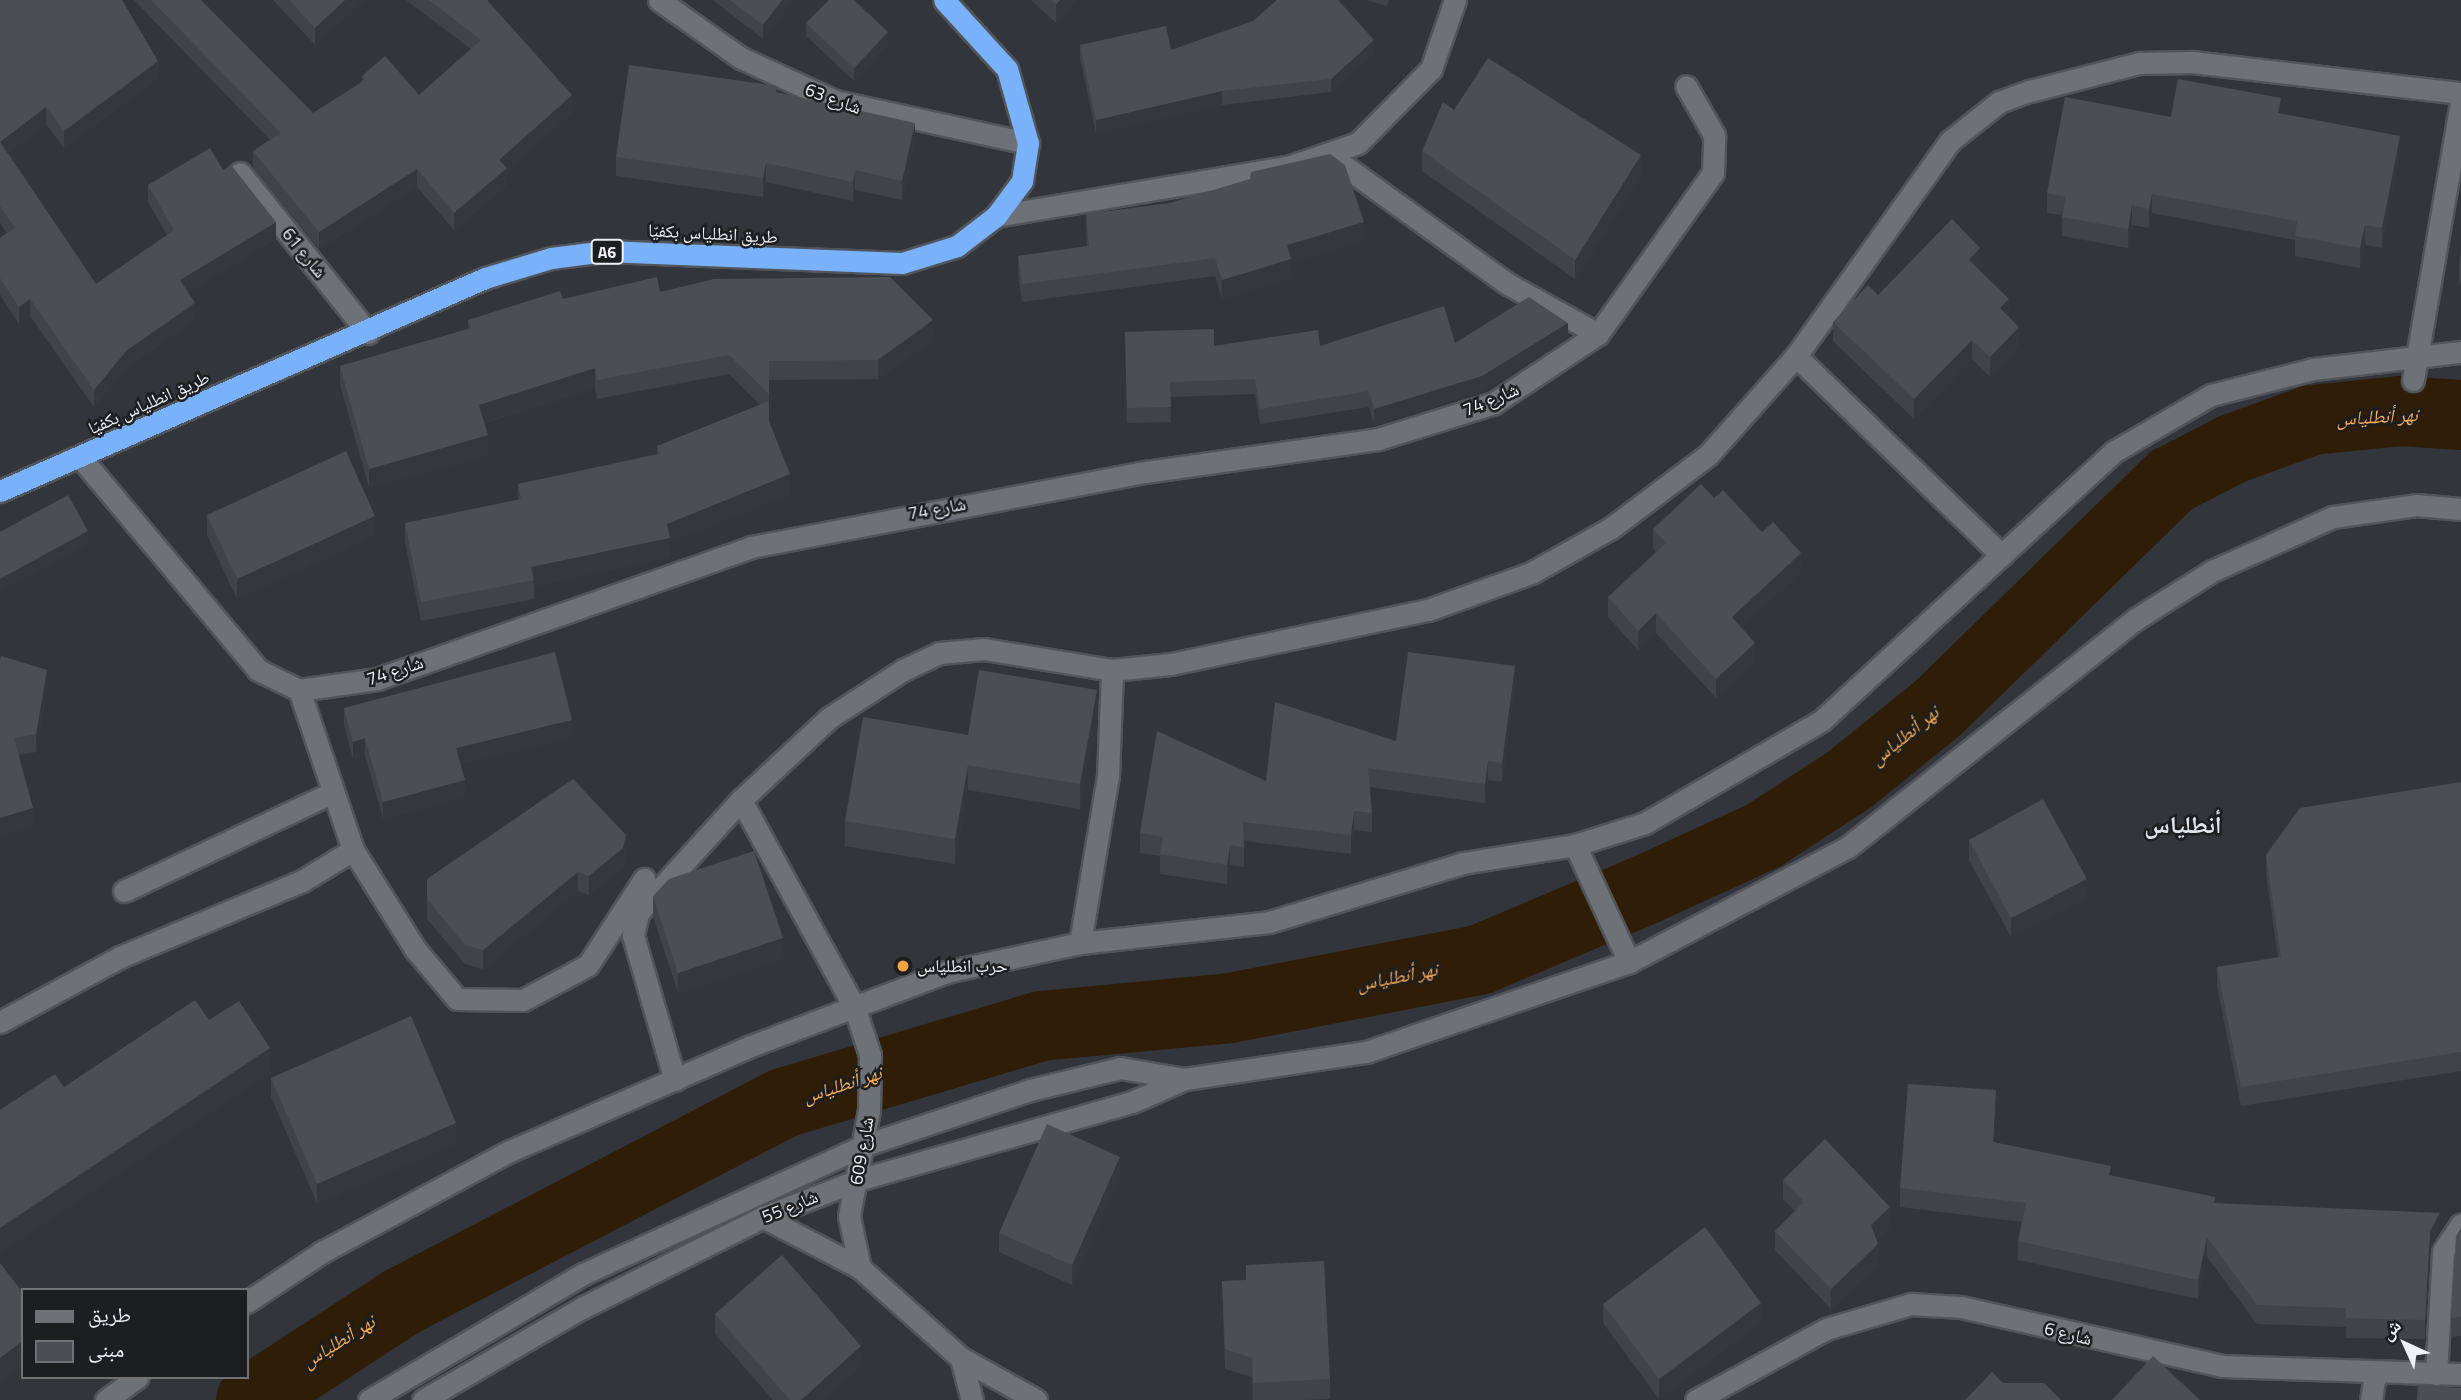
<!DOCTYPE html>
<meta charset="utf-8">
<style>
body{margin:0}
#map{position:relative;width:2461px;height:1400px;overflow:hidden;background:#32363c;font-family:"Titillium Web","Noto Naskh Arabic",sans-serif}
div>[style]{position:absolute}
.river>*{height:70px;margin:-35px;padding:0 35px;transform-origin:35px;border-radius:35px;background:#301d07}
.roads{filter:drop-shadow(2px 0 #51555a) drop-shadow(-2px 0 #51555a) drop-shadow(0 2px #51555a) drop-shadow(0 -2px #51555a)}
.minor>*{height:21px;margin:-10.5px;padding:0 10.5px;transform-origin:10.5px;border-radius:10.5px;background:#6d7178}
.highway>*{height:21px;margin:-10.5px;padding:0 10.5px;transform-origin:10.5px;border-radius:10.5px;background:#79b2fa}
.wall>*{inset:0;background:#404449}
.shaded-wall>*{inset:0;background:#34373c}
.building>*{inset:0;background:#4b4f55}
.dots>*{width:19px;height:19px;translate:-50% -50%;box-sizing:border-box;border:4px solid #1c1e20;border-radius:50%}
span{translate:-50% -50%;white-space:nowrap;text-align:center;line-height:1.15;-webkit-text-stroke:5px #1c1e20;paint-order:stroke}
.shield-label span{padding:2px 5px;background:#1c1e20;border:2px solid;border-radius:5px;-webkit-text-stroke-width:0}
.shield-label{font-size:16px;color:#eef1f5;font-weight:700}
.street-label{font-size:18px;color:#eef1f5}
.poi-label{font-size:18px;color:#eef1f5}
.left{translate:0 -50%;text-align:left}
.water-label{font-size:19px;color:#fdac4f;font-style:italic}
.district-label{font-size:24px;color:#dfe5ec;font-weight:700}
.legend{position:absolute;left:21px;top:1288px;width:228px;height:91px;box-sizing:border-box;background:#1c1e20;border:2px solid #707275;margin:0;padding:9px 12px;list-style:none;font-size:21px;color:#eef1f5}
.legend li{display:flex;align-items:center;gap:14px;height:35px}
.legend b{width:35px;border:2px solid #707275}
.north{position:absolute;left:2370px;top:1309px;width:70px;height:70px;-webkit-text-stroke:5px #1c1e20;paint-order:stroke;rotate:315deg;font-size:19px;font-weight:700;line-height:28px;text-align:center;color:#eef1f5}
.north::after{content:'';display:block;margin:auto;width:24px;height:32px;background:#eef1f5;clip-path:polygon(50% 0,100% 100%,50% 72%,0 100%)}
</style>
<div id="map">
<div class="river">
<div style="left:251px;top:1400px;width:181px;rotate:-33.1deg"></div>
<div style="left:403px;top:1301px;width:428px;rotate:-27.5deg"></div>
<div style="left:783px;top:1103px;width:269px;rotate:-16.6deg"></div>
<div style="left:1041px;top:1026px;width:190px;rotate:-5.4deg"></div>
<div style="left:1230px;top:1008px;width:254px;rotate:-10.9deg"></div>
<div style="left:1479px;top:960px;width:182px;rotate:-22.9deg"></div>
<div style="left:1647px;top:889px;width:128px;rotate:-24.6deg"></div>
<div style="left:1763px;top:836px;width:103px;rotate:-33.1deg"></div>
<div style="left:1849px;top:780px;width:116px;rotate:-39deg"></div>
<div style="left:1939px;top:707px;width:325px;rotate:-44.3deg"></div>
<div style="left:2172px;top:480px;width:68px;rotate:-27.3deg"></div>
<div style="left:2232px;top:449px;width:85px;rotate:-19.9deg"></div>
<div style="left:2312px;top:420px;width:88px;rotate:-5.8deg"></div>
<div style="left:2400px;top:411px;width:61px;rotate:3.8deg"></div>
</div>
<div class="roads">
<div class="minor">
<div style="left:659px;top:0;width:100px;rotate:35.3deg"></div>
<div style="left:741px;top:58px;width:103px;rotate:24.6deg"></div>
<div style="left:835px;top:101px;width:198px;rotate:12.3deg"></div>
<div style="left:1329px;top:155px;width:221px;rotate:35.8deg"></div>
<div style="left:1508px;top:284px;width:103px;rotate:29.1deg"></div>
<div style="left:240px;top:173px;width:205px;rotate:51.3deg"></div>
<div style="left:996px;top:216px;width:299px;rotate:-9.6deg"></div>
<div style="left:1291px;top:166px;width:71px;rotate:-18.9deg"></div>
<div style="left:1358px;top:143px;width:104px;rotate:-45.4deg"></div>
<div style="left:1431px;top:69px;width:73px;rotate:-70.8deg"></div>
<div style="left:1796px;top:356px;width:286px;rotate:44.1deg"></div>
<div style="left:2413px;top:380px;width:283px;rotate:-80.2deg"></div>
<div style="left:81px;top:458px;width:276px;rotate:50.1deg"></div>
<div style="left:258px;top:670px;width:46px;rotate:26deg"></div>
<div style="left:299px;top:690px;width:79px;rotate:-8deg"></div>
<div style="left:377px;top:679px;width:397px;rotate:-19.4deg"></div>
<div style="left:751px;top:547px;width:402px;rotate:-10.8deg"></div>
<div style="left:1146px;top:472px;width:234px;rotate:-8.1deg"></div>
<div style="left:1378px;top:439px;width:121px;rotate:-17.2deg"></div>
<div style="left:1494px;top:403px;width:125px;rotate:-33.6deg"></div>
<div style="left:1598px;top:334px;width:198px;rotate:-54.5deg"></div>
<div style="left:1713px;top:173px;width:38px;rotate:-88deg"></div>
<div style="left:1714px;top:135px;width:56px;rotate:-119.7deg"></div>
<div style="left:741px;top:800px;width:235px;rotate:61.3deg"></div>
<div style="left:854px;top:1006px;width:52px;rotate:71.9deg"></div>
<div style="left:870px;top:1055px;width:55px;rotate:91deg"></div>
<div style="left:869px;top:1110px;width:108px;rotate:100.7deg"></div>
<div style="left:849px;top:1216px;width:53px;rotate:78.1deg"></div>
<div style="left:860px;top:1268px;width:135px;rotate:41.7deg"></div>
<div style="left:961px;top:1358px;width:86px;rotate:29.2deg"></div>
<div style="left:1575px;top:845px;width:129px;rotate:65.2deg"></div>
<div style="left:353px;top:850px;width:117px;rotate:57.9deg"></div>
<div style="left:415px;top:949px;width:65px;rotate:50deg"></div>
<div style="left:457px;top:999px;width:66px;rotate:0.9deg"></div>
<div style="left:523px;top:1000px;width:74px;rotate:-28.3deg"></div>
<div style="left:588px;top:965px;width:103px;rotate:-56.9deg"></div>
<div style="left:124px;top:891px;width:231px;rotate:-25.3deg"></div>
<div style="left:1080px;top:943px;width:169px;rotate:-80.5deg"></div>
<div style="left:1108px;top:776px;width:106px;rotate:-87.8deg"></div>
<div style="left:0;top:1022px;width:136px;rotate:-28.4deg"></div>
<div style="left:120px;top:957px;width:197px;rotate:-22.7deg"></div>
<div style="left:302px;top:881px;width:60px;rotate:-31.3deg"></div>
<div style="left:353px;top:850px;width:169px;rotate:-108.6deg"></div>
<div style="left:675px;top:1080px;width:151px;rotate:-106.2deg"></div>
<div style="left:633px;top:935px;width:23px;rotate:-77deg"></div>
<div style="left:638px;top:913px;width:153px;rotate:-47.7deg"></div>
<div style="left:741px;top:800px;width:120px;rotate:-43deg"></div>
<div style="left:829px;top:718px;width:88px;rotate:-33deg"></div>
<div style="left:903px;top:670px;width:40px;rotate:-25deg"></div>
<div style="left:939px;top:653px;width:45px;rotate:-5.1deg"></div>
<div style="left:984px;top:649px;width:130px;rotate:9.3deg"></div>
<div style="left:1112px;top:670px;width:59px;rotate:-5.8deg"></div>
<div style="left:1171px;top:664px;width:263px;rotate:-11.9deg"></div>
<div style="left:1428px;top:610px;width:109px;rotate:-19.8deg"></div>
<div style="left:1531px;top:573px;width:92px;rotate:-29.4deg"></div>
<div style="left:1611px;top:528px;width:121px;rotate:-37deg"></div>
<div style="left:1708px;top:455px;width:132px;rotate:-48.4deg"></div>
<div style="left:1796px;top:356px;width:264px;rotate:-54.4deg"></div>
<div style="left:1950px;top:141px;width:63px;rotate:-38.5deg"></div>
<div style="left:1999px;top:102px;width:33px;rotate:-20deg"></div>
<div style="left:2030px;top:91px;width:113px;rotate:-14.4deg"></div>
<div style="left:2139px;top:63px;width:53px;rotate:-1.1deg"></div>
<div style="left:2192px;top:62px;width:271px;rotate:6.6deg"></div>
<div style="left:763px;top:1217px;width:110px;rotate:27.7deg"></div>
<div style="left:247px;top:1302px;width:90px;rotate:-33.7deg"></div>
<div style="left:322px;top:1252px;width:211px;rotate:-28.3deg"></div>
<div style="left:508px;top:1152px;width:262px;rotate:-23.6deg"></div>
<div style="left:748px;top:1047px;width:212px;rotate:-20.7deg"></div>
<div style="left:946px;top:972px;width:137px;rotate:-12.2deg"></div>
<div style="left:1080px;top:943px;width:190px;rotate:-6.3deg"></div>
<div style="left:1269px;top:922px;width:203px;rotate:-16.9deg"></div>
<div style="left:1463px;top:863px;width:113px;rotate:-9.1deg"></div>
<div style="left:1575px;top:845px;width:73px;rotate:-17.4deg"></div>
<div style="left:1645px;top:823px;width:203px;rotate:-30.1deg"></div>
<div style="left:1821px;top:721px;width:399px;rotate:-42.6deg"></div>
<div style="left:2115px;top:451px;width:111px;rotate:-30.3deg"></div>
<div style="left:2211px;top:395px;width:105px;rotate:-14.3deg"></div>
<div style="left:2313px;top:369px;width:149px;rotate:-6.6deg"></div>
<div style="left:961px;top:1358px;width:43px;rotate:75.3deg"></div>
<div style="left:2436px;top:1374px;width:123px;rotate:-86.7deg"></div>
<div style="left:2443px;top:1251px;width:32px;rotate:-56deg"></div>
<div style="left:106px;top:1400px;width:39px;rotate:-36deg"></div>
<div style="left:369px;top:1400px;width:248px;rotate:-30.5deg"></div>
<div style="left:583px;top:1274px;width:307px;rotate:-24.6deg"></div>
<div style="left:862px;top:1146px;width:177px;rotate:-18.4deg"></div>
<div style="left:1030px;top:1090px;width:93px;rotate:-13.7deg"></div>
<div style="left:1120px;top:1068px;width:66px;rotate:9.6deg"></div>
<div style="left:1185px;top:1079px;width:183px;rotate:-8.5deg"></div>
<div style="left:1366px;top:1052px;width:278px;rotate:-18.9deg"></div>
<div style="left:1629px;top:962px;width:247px;rotate:-27.7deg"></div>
<div style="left:1848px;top:847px;width:367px;rotate:-38.4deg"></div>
<div style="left:2136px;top:619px;width:90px;rotate:-32.3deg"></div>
<div style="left:2212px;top:571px;width:133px;rotate:-24.1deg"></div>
<div style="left:2333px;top:517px;width:84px;rotate:-8.2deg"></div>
<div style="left:2416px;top:505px;width:45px;rotate:5.1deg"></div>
<div style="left:423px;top:1400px;width:184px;rotate:-30.1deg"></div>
<div style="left:582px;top:1308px;width:203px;rotate:-26.7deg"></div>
<div style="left:763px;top:1217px;width:102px;rotate:-21.3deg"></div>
<div style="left:858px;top:1180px;width:285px;rotate:-15.9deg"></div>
<div style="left:1132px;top:1102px;width:58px;rotate:-23.5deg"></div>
<div style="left:1696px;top:1400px;width:148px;rotate:-28.6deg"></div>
<div style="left:1826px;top:1329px;width:89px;rotate:-16.4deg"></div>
<div style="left:1911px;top:1304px;width:50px;rotate:3.4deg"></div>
<div style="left:1961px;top:1307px;width:268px;rotate:12.7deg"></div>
<div style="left:2222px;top:1366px;width:239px;rotate:1.9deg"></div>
<div style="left:2371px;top:1400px;width:25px;rotate:-81deg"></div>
</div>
<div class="highway">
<div style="left:0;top:491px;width:530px;rotate:-23.71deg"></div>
<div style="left:485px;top:278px;width:69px;rotate:-16.9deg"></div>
<div style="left:551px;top:258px;width:54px;rotate:-7.4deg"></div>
<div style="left:605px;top:251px;width:297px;rotate:2.3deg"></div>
<div style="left:902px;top:263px;width:58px;rotate:-17.2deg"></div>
<div style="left:957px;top:246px;width:49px;rotate:-37.6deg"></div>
<div style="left:996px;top:216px;width:44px;rotate:-53.4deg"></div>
<div style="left:1022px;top:181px;width:38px;rotate:-81deg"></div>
<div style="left:1028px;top:143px;width:77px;rotate:-105.8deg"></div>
<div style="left:1007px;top:69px;width:93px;rotate:-132.4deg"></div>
</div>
</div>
<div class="wall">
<div style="clip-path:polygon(0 0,158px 78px,64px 148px,46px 124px,8px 153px,96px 284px,167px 235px,148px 202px,148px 185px,223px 170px,276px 239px,188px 292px,195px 320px,127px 367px,94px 407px,30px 316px,19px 324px,0 295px,0 238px,7px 233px,0 223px)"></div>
<div style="clip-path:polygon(134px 0,201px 0,313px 113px,362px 82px,362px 76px,419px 95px,471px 49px,406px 0,487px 0,572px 113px,507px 170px,507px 185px,454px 230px,417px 187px,319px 249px,253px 168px,253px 151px,270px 140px)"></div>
<div style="clip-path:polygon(273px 0,364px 0,315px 45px)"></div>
<div style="clip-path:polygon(713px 0,793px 0,763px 39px)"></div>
<div style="clip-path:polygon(1031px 0,1077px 0,1056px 23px)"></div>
<div style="clip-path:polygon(1366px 0,1389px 0,1387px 6px)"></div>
<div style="clip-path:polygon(806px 23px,888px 45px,854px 81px,806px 36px)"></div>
<div style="clip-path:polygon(1080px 45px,1171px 50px,1374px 53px,1331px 92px,1222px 105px,1096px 133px,1080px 58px)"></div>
<div style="clip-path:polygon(777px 92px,915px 143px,902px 200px,855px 190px,853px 201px,766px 182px,763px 197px,616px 176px,616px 157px)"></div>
<div style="clip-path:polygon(1454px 110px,1641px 175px,1575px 279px,1422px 171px,1422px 151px)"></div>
<div style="clip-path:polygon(2281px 114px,2400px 155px,2382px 248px,2365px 245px,2360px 268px,2295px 256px,2295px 240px,2152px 213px,2149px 228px,2132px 225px,2128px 248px,2062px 236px,2062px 215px,2047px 213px,2047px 193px,2171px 117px)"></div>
<div style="clip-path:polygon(1086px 214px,1364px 240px,1291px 262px,1291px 277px,1222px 299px,1215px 276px,1022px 302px,1018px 275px,1018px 256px,1087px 246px,1086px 232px)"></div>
<div style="clip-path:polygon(2461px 251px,2461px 282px,2459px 281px,2459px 262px)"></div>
<div style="clip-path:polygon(1980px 268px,1978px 269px,2009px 317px,2019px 346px,1990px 377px,1972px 359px,1914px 419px,1833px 341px,1833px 322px,1878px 295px)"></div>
<div style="clip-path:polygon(660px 292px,933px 340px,878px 379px,769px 380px,769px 421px,790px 494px,670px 542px,670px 557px,534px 586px,534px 599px,421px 621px,405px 542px,405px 523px,518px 500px,518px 484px,657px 454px,657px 446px,760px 405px,729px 374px,597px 399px,595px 388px,484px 423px,488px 455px,369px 488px,340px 385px,340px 366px,468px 329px,468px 320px,563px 299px)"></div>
<div style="clip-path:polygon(1125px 332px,1214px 346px,1320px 346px,1455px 343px,1568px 338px,1482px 391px,1374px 425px,1369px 407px,1260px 424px,1255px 394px,1170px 397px,1171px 422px,1127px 423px)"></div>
<div style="clip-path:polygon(1714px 498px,1762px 532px,1801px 572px,1741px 628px,1755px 662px,1716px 698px,1656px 633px,1638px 650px,1608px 617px,1608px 597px,1656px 552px,1653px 548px,1653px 529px)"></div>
<div style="clip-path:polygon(207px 515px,375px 535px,237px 599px,207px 535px)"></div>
<div style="clip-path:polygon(0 659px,47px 687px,36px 752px,18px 755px,33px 826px,0 835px)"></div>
<div style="clip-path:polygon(1515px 685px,1502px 782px,1488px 780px,1485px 803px,1369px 787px,1372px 813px,1372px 832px,1354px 830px,1351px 854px,1244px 841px,1244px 867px,1230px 865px,1227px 884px,1160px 874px,1160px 856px,1140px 853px,1140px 833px,1266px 781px,1396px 741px)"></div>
<div style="clip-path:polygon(344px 708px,572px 737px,460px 764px,465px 797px,383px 819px,365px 755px,353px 759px,344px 725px)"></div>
<div style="clip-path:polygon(1097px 715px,1080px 809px,968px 790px,955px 864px,845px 846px,845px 821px,968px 735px)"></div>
<div style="clip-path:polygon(2461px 782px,2461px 1071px,2241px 1106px,2217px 986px,2217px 967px,2278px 957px,2266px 874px,2266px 855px)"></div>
<div style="clip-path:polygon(1969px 840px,2087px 898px,2011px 937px,1969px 860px)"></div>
<div style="clip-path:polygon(626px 854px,623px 867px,589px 895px,578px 891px,483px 969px,465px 964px,427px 919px,427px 879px)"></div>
<div style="clip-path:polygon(653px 896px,783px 958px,678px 993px,653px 916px)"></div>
<div style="clip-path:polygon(271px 1078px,456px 1143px,317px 1203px,271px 1097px)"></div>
<div style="clip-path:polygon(1996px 1109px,1994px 1142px,2111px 1176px,2215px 1203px,2440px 1232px,2430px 1250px,2425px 1339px,2346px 1338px,2346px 1327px,2257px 1324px,2207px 1257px,2198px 1299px,2018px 1260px,2018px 1241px,2022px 1222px,1900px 1207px,1900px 1188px)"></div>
<div style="clip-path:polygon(1120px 1176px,1072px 1285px,999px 1252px,999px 1233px)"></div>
<div style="clip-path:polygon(1783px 1180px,1890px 1226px,1876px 1240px,1878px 1264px,1831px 1309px,1775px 1250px,1775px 1231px,1795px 1211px,1783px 1199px)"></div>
<div style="clip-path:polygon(2461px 1228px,2461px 1336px,2451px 1337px,2451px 1318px)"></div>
<div style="clip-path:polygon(1222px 1281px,1330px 1379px,1330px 1399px,1304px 1400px,1253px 1400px,1252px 1377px,1225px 1369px)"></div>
<div style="clip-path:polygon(1603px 1304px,1761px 1322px,1659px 1399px,1603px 1323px)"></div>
<div style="clip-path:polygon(715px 1314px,861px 1366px,823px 1400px,773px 1400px,715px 1334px)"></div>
</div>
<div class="shaded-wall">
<div style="clip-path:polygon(345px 0,364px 0,315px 45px,315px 28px)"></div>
<div style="clip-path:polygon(782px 0,793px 0,763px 39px,763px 25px)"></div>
<div style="clip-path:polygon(1060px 0,1077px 0,1056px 23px,1056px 4px)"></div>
<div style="clip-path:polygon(888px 32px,888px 45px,854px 81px,854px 68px)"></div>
<div style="clip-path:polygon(1374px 40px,1374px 53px,1331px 92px,1331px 79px)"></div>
<div style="clip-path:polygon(158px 61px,158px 78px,64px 148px,64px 131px)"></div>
<div style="clip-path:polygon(1222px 91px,1222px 105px,1096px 133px,1096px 120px)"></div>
<div style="clip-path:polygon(572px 95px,572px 113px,507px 170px,507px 185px,454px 230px,454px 213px,499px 160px)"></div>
<div style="clip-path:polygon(46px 107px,46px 124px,0 159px,0 142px)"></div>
<div style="clip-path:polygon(915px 123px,915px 143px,902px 200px,902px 181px)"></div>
<div style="clip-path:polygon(2400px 136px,2400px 155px,2382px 248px,2382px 228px)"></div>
<div style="clip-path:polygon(1641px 155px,1641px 175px,1575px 279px,1575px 260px)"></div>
<div style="clip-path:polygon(766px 163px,766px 182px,763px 197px,763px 178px)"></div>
<div style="clip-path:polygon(417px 169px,417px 187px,319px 249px,319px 232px)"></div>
<div style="clip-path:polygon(855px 170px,855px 190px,853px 201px,853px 182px)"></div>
<div style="clip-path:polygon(2152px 194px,2152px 213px,2149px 228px,2149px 209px)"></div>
<div style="clip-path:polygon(2132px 205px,2132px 225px,2128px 248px,2128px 229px)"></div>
<div style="clip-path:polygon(276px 222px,276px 239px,180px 297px,180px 280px)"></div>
<div style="clip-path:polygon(1364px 222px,1364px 240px,1291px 262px,1291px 277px,1222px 299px,1222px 280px,1287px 245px)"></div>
<div style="clip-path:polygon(2365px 225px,2365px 245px,2360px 268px,2360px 248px)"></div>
<div style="clip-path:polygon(1980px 248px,1980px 268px,1969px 279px,1969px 260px)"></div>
<div style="clip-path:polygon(30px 299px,30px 316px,19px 324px,19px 307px)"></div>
<div style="clip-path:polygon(2009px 299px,2009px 318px,2000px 308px)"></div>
<div style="clip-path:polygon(195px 303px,195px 320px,127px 367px,94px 407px,94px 390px,127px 350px)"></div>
<div style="clip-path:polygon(933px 320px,933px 340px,878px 379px,878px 360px)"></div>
<div style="clip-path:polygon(1568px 323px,1568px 338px,1482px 391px,1374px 425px,1374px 409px)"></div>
<div style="clip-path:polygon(2019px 327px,2019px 346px,1990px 377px,1990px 357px)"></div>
<div style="clip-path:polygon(1972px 340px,1972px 359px,1914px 419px,1914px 399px)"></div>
<div style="clip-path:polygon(595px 368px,595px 388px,479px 424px,479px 405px)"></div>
<div style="clip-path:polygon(488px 435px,488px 455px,369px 488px,369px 469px)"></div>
<div style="clip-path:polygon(790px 474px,790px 494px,670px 542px,670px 557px,534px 586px,531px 567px,667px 524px)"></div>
<div style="clip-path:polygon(375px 516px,375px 535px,237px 599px,237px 579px)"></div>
<div style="clip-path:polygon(88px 531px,88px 544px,0 592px,0 579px)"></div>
<div style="clip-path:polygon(1801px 553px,1801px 572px,1732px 637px,1732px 617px)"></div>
<div style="clip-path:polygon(1656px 613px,1656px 633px,1638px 650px,1638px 631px)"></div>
<div style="clip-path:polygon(1755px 643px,1755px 662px,1716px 698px,1716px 679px)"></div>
<div style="clip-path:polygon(1515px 666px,1515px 685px,1502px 782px,1502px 763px)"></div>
<div style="clip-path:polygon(47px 670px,47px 687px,36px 752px,36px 734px)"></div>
<div style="clip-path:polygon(1097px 690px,1097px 715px,1080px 809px,1080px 784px)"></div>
<div style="clip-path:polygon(572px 720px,572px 737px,456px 765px,456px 748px)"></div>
<div style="clip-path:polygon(365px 738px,365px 755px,353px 759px,353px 742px)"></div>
<div style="clip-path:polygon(1488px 761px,1488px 780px,1485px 803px,1485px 784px)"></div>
<div style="clip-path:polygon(968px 765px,968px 790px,955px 864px,955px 839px)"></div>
<div style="clip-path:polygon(465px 780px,465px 797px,383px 819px,383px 802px)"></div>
<div style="clip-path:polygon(33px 808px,33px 826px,0 835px,0 818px)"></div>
<div style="clip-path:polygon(1354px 811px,1354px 830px,1351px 854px,1351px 835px)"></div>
<div style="clip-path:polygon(626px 835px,626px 854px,623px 867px,589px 895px,589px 876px)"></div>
<div style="clip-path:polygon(1230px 845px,1230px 865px,1227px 884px,1227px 865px)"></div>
<div style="clip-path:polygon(578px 872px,578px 891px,483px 969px,483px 950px)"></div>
<div style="clip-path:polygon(2087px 879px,2087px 898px,2011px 937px,2011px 918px)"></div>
<div style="clip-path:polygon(783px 938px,783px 958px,678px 993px,678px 973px)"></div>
<div style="clip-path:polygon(270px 1048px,270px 1073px,0 1253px,0 1228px)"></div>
<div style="clip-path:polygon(1996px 1090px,1996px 1109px,1993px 1161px,1993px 1142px)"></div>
<div style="clip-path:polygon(456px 1123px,456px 1143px,317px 1203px,317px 1184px)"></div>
<div style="clip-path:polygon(1120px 1157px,1120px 1176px,1072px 1285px,1072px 1265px)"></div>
<div style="clip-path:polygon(1890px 1207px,1890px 1226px,1871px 1244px,1871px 1225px)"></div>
<div style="clip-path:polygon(2440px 1213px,2440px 1232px,2430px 1250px,2425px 1339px,2425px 1320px,2430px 1231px)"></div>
<div style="clip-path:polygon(2207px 1237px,2207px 1257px,2198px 1299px,2198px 1280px)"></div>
<div style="clip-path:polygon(1878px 1244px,1878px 1264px,1831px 1309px,1831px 1289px)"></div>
<div style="clip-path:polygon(1761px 1303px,1761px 1322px,1659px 1399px,1659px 1379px)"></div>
<div style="clip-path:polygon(23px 1341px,23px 1366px,0 1383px,0 1358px)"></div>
<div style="clip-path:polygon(861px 1346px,861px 1366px,823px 1400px,801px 1400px)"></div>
</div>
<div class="building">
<div style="clip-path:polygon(0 0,122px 0,158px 61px,64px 131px,46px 107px,0 142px,96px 284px,174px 230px,148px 185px,210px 148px,223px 170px,231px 165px,276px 222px,180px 280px,195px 303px,127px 350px,94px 390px,30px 299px,19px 307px,0 278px,0 238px,15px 228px,0 206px)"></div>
<div style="clip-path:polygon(151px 0,201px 0,313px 113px,365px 80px,362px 76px,385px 56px,419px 95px,481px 40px,429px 0,487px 0,572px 95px,499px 160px,507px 168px,454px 213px,417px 169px,319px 232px,253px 151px,281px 133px)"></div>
<div style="clip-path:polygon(289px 0,345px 0,315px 28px)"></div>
<div style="clip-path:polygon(730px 0,782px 0,763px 25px)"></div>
<div style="clip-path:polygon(829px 0,854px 0,888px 32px,854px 68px,806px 23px)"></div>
<div style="clip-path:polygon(1051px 0,1060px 0,1056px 4px)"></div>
<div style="clip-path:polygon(1277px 0,1338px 0,1374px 40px,1331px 79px,1222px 91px,1096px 120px,1080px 45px,1166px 26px,1171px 50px,1253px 21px)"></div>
<div style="clip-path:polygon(1488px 58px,1641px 155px,1575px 260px,1422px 151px,1443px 102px,1454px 110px)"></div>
<div style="clip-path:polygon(629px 65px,777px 86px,776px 92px,915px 123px,902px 181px,855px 170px,853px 182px,766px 163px,763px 178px,616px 157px)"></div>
<div style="clip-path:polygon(2178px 79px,2281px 98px,2278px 113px,2400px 136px,2382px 228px,2365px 225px,2360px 248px,2295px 236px,2297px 221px,2152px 194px,2149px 209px,2132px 205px,2128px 229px,2062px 217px,2066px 197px,2047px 193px,2065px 97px,2171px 117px)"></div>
<div style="clip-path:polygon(1330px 154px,1345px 165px,1364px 222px,1287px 245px,1291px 259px,1222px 280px,1215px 258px,1022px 284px,1018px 256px,1089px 246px,1086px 214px,1170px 203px,1250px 179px,1251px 172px)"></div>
<div style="clip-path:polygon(1952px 219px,1980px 248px,1969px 260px,2009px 299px,2000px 308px,2019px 327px,1990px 357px,1972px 340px,1914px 399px,1833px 322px,1868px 285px,1878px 295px)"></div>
<div style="clip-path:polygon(657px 277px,660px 292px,714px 279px,890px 277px,933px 320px,878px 360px,769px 361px,769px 394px,729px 355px,597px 380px,595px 368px,479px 405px,488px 435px,369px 469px,340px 366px,471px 328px,468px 320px,560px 291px,563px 299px)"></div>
<div style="clip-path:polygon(1529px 297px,1568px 323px,1482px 376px,1374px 409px,1369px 391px,1260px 409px,1255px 379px,1170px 382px,1171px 407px,1127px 408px,1125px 332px,1214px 329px,1214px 346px,1318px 330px,1320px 346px,1444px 306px,1455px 343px)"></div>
<div style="clip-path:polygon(769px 401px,769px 421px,790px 474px,667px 524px,670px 538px,531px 567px,534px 580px,421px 602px,405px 523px,521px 499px,518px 484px,660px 454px,657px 446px)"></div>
<div style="clip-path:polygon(346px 451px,375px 516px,237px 579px,207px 515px)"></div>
<div style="clip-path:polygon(1701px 484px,1714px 498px,1723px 490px,1762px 532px,1773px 522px,1801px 553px,1732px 617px,1755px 643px,1716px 679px,1656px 613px,1638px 631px,1608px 597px,1666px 543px,1653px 529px)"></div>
<div style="clip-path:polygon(68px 495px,88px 531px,0 579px,0 532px)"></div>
<div style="clip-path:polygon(555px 652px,572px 720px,456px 748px,465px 780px,383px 802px,365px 738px,353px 742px,344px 708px)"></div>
<div style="clip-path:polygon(1408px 652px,1515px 666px,1502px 763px,1488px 761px,1485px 784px,1368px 768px,1372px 813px,1354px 811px,1351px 835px,1243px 822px,1244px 847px,1230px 845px,1227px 865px,1160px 854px,1163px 837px,1140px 833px,1157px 731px,1266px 781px,1275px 702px,1396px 741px)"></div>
<div style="clip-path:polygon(1px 656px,47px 670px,36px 734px,14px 738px,33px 808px,0 818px,0 659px)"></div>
<div style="clip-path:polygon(979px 670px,1097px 690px,1080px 784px,968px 765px,955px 839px,845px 821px,863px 717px,968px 735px)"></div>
<div style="clip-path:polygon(573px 779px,626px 835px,623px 848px,589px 876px,578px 872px,483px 950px,465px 945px,427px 899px,427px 879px)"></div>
<div style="clip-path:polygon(2461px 782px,2461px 1052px,2241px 1087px,2217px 967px,2281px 957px,2266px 855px,2300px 808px)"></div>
<div style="clip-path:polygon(2043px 799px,2087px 879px,2011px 918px,1969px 840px)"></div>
<div style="clip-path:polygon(754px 851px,783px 938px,678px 973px,653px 896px,669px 879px)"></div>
<div style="clip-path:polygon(195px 1000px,209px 1020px,239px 1001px,270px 1048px,0 1228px,0 1110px,55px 1074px,64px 1087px)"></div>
<div style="clip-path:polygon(411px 1016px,456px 1123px,317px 1184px,271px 1078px)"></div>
<div style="clip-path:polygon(1908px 1084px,1996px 1090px,1993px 1142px,2111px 1166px,2109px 1175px,2215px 1197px,2214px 1203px,2440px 1213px,2430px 1231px,2425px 1320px,2346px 1318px,2346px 1308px,2257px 1305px,2207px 1237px,2198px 1280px,2018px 1241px,2026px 1203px,1900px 1188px)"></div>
<div style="clip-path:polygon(1047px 1124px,1120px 1157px,1072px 1265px,999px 1233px)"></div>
<div style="clip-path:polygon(1825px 1139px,1890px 1207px,1871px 1225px,1878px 1244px,1831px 1289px,1775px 1231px,1804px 1202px,1783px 1180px)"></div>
<div style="clip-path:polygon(1705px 1227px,1761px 1303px,1659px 1379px,1603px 1304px)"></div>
<div style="clip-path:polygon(2461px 1228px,2461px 1317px,2451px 1318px,2456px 1236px)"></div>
<div style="clip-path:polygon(782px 1255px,861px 1346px,801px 1400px,790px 1400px,715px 1314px)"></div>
<div style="clip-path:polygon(1324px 1261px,1330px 1379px,1253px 1383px,1252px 1358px,1225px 1349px,1222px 1281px,1246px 1280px,1246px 1265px)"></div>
<div style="clip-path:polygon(0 1263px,23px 1293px,23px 1341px,0 1358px)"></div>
<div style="clip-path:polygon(2153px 1356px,2200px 1400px,2112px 1400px)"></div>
<div style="clip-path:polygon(1992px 1372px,2003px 1383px,2044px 1383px,2061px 1400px,1965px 1400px)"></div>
<div style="clip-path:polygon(2418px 1385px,2461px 1388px,2461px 1400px,2417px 1400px)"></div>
</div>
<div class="dots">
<div style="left:903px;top:966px;background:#f4a444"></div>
</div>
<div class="shield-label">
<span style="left:607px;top:252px">A6</span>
</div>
<div class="street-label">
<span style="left:833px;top:99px;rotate:20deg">شارع 63</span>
<span style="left:713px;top:234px;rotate:3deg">طريق انطلياس بكفيّا</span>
<span style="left:304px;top:253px;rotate:51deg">شارع 61</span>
<span style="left:1491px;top:400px;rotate:-23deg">شارع 74</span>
<span style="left:149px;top:403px;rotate:-24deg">طريق انطلياس بكفيّا</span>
<span style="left:937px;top:509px;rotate:-10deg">شارع 74</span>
<span style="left:395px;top:671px;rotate:-18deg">شارع 74</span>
<span style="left:862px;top:1151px;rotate:-80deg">شارع 609</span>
<span style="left:790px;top:1207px;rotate:-22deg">شارع 55</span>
<span style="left:2068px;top:1334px;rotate:14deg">شارع 6</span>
</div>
<div class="poi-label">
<span class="left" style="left:917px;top:966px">حرب انطلياس</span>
</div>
<div class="water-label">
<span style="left:2377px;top:416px;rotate:-3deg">نهر أنطلياس</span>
<span style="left:1904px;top:735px;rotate:-39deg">نهر أنطلياس</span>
<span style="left:1397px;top:976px;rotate:-11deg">نهر أنطلياس</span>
<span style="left:842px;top:1084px;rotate:-18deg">نهر أنطلياس</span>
<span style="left:338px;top:1341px;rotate:-32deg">نهر أنطلياس</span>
</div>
<div class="district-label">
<span style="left:2183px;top:825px">أنطلياس</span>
</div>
<ul class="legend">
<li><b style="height:9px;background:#6d7178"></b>طريق</li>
<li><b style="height:19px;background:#4b4f55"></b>مبنى</li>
</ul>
<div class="north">ش</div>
</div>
